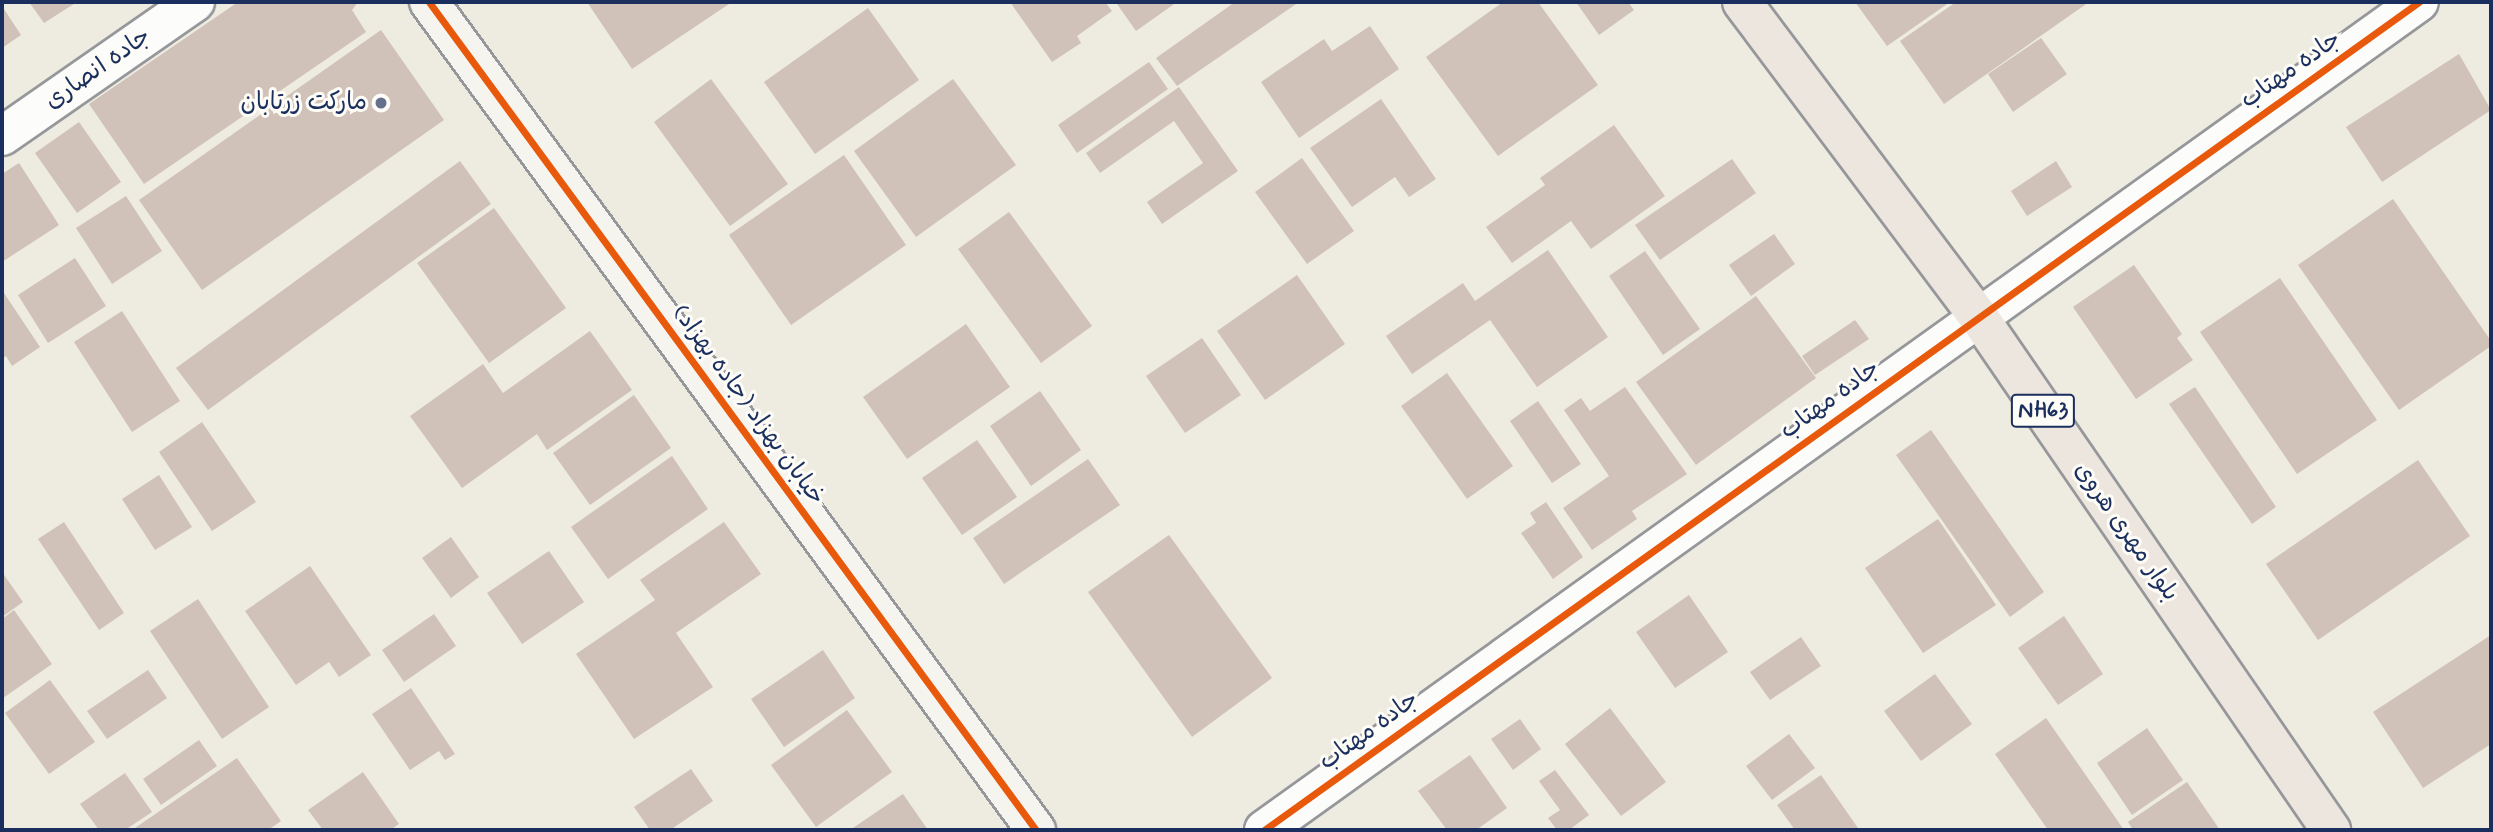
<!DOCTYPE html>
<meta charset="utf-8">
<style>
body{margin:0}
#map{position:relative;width:2493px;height:832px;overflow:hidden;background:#eeebe1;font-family:Mynerve,"Playpen Sans Arabic",sans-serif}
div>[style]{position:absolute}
.building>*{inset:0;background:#d0c2b9}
.roads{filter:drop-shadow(2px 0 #95979a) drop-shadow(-2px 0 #95979a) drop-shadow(0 2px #95979a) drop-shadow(0 -2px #95979a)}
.street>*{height:38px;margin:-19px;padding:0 19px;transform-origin:19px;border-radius:19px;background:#fcfcfa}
.secondary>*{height:38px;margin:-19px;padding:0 19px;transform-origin:19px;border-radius:19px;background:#f6f4ef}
.highway>*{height:38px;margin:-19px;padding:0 19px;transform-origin:19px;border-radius:19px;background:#ede6de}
.cycleway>*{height:7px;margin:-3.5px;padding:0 3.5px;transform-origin:3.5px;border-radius:3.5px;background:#e8590c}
.dots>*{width:19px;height:19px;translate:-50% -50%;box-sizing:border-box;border:4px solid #fdfcf7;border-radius:50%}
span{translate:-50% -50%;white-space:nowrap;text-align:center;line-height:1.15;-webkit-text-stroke:6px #fdfcf7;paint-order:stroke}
.shield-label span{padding:2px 5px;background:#fdfcf7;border:2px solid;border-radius:5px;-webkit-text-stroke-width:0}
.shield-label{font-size:23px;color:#1b2f5e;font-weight:700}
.street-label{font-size:24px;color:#1b2f5e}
.poi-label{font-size:24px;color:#1b2f5e}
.right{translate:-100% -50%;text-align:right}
.frame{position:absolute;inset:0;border:4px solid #1b2f5e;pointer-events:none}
</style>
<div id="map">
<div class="building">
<div style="clip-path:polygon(29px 2px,77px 2px,44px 23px)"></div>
<div style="clip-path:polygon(238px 2px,358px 2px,352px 10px,366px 32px,144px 184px,89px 104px)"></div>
<div style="clip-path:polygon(587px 2px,732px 2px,632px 69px)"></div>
<div style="clip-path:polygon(1010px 2px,1105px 2px,1112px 11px,1077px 36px,1081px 43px,1052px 62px)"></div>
<div style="clip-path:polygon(1120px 2px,1177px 2px,1136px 31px,1117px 4px)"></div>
<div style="clip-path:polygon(1235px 2px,1299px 2px,1177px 86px,1156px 58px)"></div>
<div style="clip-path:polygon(1503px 2px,1538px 2px,1598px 85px,1498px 156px,1426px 57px)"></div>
<div style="clip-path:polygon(1576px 2px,1628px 2px,1634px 10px,1599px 35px)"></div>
<div style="clip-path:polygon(1855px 2px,1950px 2px,1887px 46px)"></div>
<div style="clip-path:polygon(1956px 2px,2089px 2px,1944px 104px,1900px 41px)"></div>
<div style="clip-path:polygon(2px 6px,21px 35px,2px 48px)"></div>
<div style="clip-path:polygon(868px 8px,919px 80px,815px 154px,764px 82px)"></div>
<div style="clip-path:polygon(1370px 26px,1399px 69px,1299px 138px,1261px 82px,1324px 39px,1332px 51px)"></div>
<div style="clip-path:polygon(381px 30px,444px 120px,202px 290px,139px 200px)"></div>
<div style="clip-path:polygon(2041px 38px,2067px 74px,2013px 112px,1988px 74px)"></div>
<div style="clip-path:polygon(2459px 54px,2491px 110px,2382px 182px,2346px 127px)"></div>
<div style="clip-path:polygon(1149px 62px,1168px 89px,1077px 153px,1058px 125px)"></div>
<div style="clip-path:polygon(711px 79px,788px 184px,730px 226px,654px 122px)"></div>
<div style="clip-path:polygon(953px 79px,1016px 165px,916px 237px,854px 151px)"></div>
<div style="clip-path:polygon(1179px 87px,1238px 171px,1162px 224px,1147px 202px,1203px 163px,1174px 121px,1100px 173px,1086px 153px)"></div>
<div style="clip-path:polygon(1381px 99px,1436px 179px,1409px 197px,1395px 177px,1352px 207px,1310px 148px)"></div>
<div style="clip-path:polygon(79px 122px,121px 182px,77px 213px,35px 153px)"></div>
<div style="clip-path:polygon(1614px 125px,1665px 196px,1591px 249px,1571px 221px,1512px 263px,1486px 227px,1545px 185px,1540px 178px)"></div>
<div style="clip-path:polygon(844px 155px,906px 245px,791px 325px,729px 235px)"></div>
<div style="clip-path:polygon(1302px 158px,1354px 231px,1307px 264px,1255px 192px)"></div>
<div style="clip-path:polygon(1732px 159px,1756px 193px,1660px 260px,1635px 225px)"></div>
<div style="clip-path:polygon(460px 161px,491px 204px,208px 410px,176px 368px)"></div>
<div style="clip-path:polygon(2056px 161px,2072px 187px,2027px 216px,2011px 191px)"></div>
<div style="clip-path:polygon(19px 163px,59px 225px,2px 262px,2px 174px)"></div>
<div style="clip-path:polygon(126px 196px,162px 251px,112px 284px,76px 228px)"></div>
<div style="clip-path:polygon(2393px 199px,2491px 341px,2491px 346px,2399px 410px,2298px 265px)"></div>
<div style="clip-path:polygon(494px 208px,566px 308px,489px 363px,417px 263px)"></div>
<div style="clip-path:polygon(1009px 212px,1092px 326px,1041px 363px,958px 249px)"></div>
<div style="clip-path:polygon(1774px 234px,1795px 264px,1751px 296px,1729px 265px)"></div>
<div style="clip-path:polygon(1548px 250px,1608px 337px,1537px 387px,1490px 320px,1412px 374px,1386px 336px,1463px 283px,1475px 301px)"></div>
<div style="clip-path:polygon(1645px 251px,1700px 329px,1663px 355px,1609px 276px)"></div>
<div style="clip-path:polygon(75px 258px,106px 306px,48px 343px,18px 295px)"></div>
<div style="clip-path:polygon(2134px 265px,2182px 334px,2177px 338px,2193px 360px,2136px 399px,2073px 307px)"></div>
<div style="clip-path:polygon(1297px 275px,1345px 344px,1265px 400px,1217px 331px)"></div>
<div style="clip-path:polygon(2280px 278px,2377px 420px,2297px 474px,2200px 332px)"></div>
<div style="clip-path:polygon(2px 290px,40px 347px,12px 366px,6px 356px,2px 359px)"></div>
<div style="clip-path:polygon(1756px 296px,1816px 378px,1696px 465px,1636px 382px)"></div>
<div style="clip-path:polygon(122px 311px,180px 401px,132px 432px,74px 342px)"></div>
<div style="clip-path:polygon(1855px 320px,1869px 339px,1815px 375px,1802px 356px)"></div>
<div style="clip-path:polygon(966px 324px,1010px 387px,907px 459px,863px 397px)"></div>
<div style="clip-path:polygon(590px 331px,632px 390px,547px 450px,537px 434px,462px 488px,410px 416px,483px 364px,503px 393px)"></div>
<div style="clip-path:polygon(1202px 338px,1241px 395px,1185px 433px,1146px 376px)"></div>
<div style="clip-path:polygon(1447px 373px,1513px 466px,1467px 499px,1401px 406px)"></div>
<div style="clip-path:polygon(1625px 387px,1687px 474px,1632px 511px,1637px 519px,1592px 550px,1563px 508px,1609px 476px,1564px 410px,1581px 398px,1590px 411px)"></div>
<div style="clip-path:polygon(2195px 387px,2276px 507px,2252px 524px,2169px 404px)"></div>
<div style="clip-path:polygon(1040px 391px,1081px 450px,1031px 486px,990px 426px)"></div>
<div style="clip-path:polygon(634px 395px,671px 448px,590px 505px,553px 453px)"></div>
<div style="clip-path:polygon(1538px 401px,1581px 464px,1552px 483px,1510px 421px)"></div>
<div style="clip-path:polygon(202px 422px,256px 502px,212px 531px,159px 452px)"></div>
<div style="clip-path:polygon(1931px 430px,2044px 592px,2010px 617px,1896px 455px)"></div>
<div style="clip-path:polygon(977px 440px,1017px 497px,962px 535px,922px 478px)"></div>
<div style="clip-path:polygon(672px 456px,708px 509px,608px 579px,571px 527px)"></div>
<div style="clip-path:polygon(1088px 459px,1120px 505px,1004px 584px,973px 538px)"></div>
<div style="clip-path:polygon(2418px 460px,2470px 536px,2318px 640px,2266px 564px)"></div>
<div style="clip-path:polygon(159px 475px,192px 527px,155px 550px,122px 499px)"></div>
<div style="clip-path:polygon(1546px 502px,1583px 557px,1553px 579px,1521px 533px,1536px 523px,1530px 513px)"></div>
<div style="clip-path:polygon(1938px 519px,1996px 605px,1923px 653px,1865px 568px)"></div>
<div style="clip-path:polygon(64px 522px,124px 613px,99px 630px,38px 539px)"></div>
<div style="clip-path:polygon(724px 522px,761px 574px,676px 633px,713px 687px,634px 739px,576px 654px,655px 600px,640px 580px)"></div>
<div style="clip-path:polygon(1169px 535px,1272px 678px,1192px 737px,1088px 592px)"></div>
<div style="clip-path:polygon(451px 537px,479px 577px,451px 598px,422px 558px)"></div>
<div style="clip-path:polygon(549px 551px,584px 602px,522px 644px,487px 593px)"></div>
<div style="clip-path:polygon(310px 566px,371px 655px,339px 677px,329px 662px,296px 685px,245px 611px)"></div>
<div style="clip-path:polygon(2px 572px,23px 602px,2px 617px)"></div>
<div style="clip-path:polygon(1689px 595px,1728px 652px,1675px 688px,1636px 632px)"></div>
<div style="clip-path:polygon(198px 599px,269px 707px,222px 739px,150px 631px)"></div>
<div style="clip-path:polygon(14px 610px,52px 664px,3px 698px,2px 619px)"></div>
<div style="clip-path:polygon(434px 614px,456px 646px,404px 682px,382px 650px)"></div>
<div style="clip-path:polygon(2064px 616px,2103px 674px,2058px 705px,2018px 648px)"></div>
<div style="clip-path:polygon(2491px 635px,2491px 744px,2423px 788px,2373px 712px)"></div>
<div style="clip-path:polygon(1801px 637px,1821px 666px,1770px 700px,1750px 672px)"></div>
<div style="clip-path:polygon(823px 650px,855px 698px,784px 747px,751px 699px)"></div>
<div style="clip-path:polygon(148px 670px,167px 698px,107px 739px,87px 711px)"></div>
<div style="clip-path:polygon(1935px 674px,1972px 724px,1921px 761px,1884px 711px)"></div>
<div style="clip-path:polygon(50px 680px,95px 742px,49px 774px,5px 713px)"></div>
<div style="clip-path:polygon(411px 688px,455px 754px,445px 760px,439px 751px,410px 770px,372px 714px)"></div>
<div style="clip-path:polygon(1610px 708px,1666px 782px,1621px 816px,1565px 744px)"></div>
<div style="clip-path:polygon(847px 710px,892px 772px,816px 827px,771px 765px)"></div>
<div style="clip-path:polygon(2046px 718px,2124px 830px,2048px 830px,1995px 754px)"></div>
<div style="clip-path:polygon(1520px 719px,1541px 749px,1513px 770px,1491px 739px)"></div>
<div style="clip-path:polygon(2147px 728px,2183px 780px,2132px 815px,2097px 763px)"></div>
<div style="clip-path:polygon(1789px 734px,1815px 768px,1772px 800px,1746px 766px)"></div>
<div style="clip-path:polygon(199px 740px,217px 766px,161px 805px,143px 779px)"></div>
<div style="clip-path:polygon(1470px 755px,1507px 808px,1476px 830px,1447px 830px,1418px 791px)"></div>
<div style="clip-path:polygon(237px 758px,281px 821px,268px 830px,132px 830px)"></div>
<div style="clip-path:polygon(691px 769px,713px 801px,670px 830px,650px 830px,634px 807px)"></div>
<div style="clip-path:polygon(1555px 770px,1589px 815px,1569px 830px,1557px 830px,1548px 818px,1560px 810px,1539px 781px)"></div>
<div style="clip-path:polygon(363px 772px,399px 824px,390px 830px,323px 830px,308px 810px)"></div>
<div style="clip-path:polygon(125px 773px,152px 812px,125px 830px,99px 830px,80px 804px)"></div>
<div style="clip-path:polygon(1821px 775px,1858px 828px,1855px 830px,1795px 830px,1777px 805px)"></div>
<div style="clip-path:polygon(2187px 782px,2220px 830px,2133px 830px,2128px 822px)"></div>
<div style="clip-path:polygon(903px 794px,928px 830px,850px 830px)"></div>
</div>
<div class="roads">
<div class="street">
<div style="left:2px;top:136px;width:235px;rotate:-34.8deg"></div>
<div style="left:1264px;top:830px;width:1421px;rotate:-35.64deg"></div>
</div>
<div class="secondary">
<div style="left:429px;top:2px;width:1027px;rotate:53.76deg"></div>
</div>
<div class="highway">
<div style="left:1742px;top:2px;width:393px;rotate:53.1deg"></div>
<div style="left:1978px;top:316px;width:624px;rotate:55.52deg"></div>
</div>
</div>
<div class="cycleway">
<div style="left:429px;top:2px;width:1027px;rotate:53.76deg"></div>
<div style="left:1264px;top:830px;width:1421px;rotate:-35.64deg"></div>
</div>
<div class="dots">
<div style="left:381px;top:103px;background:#65718c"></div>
</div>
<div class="shield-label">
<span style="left:2043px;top:411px">NH63</span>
</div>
<div class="street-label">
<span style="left:98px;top:69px;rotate:-35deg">جاده انصاری</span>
<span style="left:2291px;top:70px;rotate:-35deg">جاده مهتاب</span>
<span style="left:1830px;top:400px;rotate:-36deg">جاده مهتاب</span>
<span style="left:748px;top:405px;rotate:54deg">خیابان بهزاد (جاده بهزاد)</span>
<span style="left:2126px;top:532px;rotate:55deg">بلوار مهری هروی</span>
<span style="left:1369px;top:731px;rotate:-36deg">جاده مهتاب</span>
</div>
<div class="poi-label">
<span class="right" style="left:367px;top:103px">مارکت زرتابان</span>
</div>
<div class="frame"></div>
</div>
